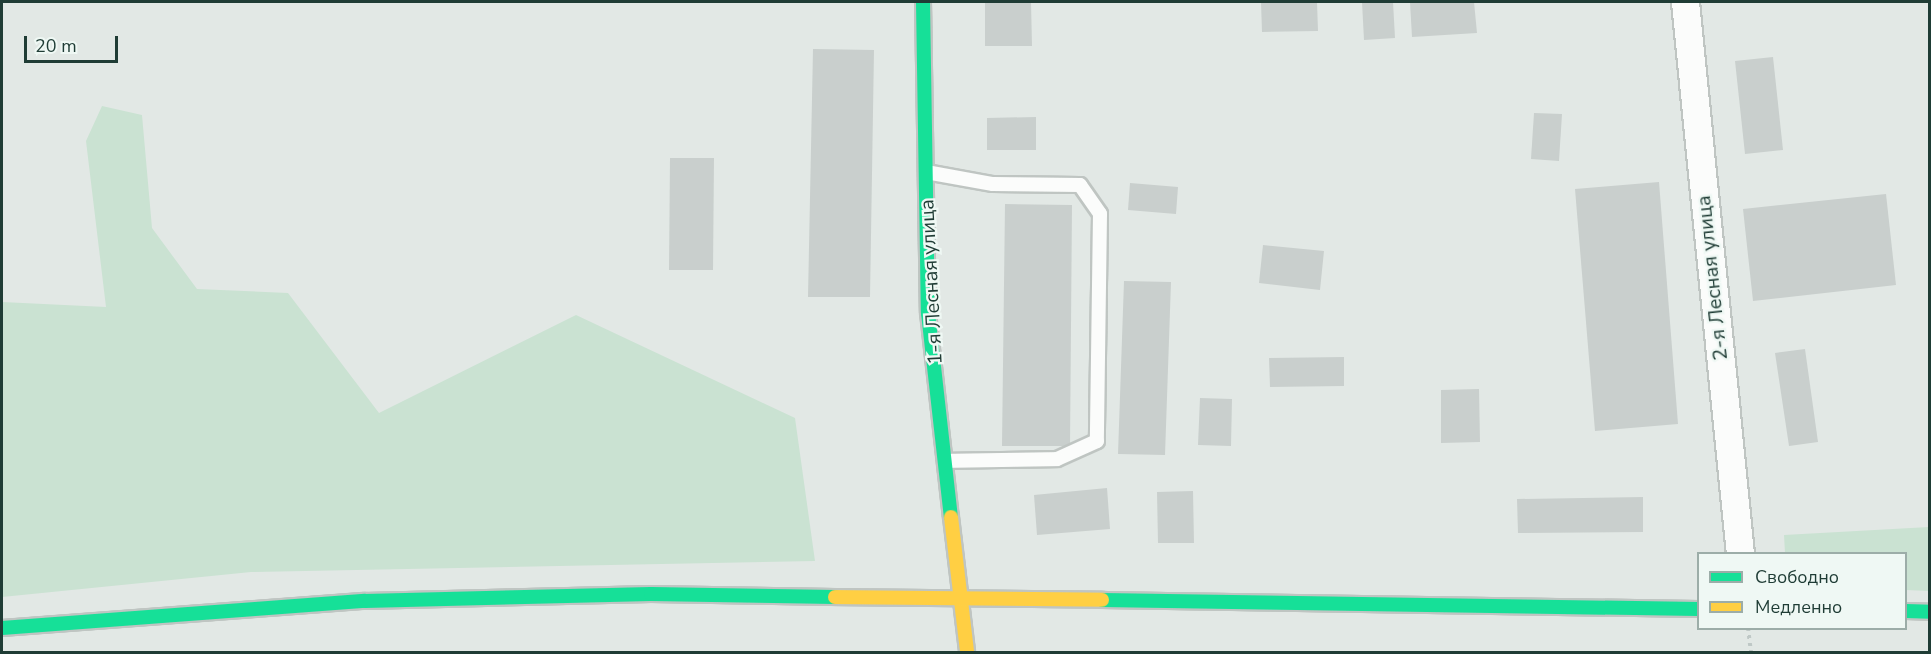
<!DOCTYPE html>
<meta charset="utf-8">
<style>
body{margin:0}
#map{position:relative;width:1931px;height:654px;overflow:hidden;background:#e2e8e5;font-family:"Nunito Sans",sans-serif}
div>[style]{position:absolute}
.green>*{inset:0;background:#cae2d2}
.building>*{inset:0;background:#c9cfcd}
.path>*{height:4px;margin-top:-2px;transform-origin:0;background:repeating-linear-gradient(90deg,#bfc8c6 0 3px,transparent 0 7.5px)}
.roads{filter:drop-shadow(2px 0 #bfc5c2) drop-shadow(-2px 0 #bfc5c2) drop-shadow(0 2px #bfc5c2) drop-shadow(0 -2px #bfc5c2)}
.lane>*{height:14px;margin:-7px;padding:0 7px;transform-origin:7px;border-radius:7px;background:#fbfcfb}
.street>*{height:27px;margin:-13.5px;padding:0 13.5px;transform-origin:13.5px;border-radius:13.5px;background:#fbfcfb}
.fast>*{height:14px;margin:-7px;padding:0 7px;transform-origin:7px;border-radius:7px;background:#16e098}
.slow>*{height:14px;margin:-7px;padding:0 7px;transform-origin:7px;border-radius:7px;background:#ffcf43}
span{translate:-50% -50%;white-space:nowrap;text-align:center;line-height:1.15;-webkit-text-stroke:4.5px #eff8f4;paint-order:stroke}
.street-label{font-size:20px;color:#1f3c35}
.frame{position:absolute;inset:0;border:3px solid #1f3c35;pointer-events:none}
.legend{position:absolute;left:1697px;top:552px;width:210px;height:78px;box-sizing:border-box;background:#eff8f4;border:2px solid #9cada8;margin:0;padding:8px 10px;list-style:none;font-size:18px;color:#1f3c35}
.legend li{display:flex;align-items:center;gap:12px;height:30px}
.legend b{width:30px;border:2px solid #9cada8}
.scale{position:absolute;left:24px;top:36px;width:94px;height:27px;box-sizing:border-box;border:3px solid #1f3c35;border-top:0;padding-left:8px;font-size:18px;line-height:21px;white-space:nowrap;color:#1f3c35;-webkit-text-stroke:4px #eff8f4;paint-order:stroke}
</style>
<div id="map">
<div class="green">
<div style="clip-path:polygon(102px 106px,142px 115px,152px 228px,197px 289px,288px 293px,379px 413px,576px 315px,795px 418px,815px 561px,251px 572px,2px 597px,2px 302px,106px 307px,86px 141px)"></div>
<div style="clip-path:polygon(1929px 527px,1929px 591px,1906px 590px,1906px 554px,1785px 553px,1784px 535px)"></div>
</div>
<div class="building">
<div style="clip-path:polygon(985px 2px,1031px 2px,1032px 46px,985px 46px)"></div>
<div style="clip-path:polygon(1261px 2px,1317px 2px,1318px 31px,1262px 32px)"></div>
<div style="clip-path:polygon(1362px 2px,1393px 2px,1395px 38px,1364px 40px)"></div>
<div style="clip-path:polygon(1410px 2px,1474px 2px,1477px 33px,1412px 37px)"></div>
<div style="clip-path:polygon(813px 49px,874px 50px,870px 297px,808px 297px)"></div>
<div style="clip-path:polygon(1773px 57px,1783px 150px,1745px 154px,1735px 61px)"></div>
<div style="clip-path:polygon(1534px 113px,1562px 114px,1559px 161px,1531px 159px)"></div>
<div style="clip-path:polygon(1036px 117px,1036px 150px,987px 150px,987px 118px)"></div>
<div style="clip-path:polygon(670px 158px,714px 158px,713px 270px,669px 270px)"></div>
<div style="clip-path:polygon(1659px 182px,1678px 424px,1595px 431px,1575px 189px)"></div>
<div style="clip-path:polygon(1130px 183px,1178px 187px,1176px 214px,1128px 210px)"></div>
<div style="clip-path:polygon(1886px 194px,1896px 285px,1753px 301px,1743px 209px)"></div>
<div style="clip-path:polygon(1005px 204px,1072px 205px,1070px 446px,1002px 446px)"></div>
<div style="clip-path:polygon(1263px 245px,1324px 251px,1320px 290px,1259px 283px)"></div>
<div style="clip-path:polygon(1124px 281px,1171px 282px,1165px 455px,1118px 454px)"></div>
<div style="clip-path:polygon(1805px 349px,1818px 442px,1789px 446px,1775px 353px)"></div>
<div style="clip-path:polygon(1344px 357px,1344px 386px,1270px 387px,1269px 358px)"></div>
<div style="clip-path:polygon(1479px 389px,1480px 442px,1441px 443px,1441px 390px)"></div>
<div style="clip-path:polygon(1200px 398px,1232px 399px,1231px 446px,1198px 445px)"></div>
<div style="clip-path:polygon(1107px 488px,1110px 529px,1037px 535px,1034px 495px)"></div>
<div style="clip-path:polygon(1193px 491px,1194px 543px,1158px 543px,1157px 492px)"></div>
<div style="clip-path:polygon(1643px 497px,1643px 532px,1518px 533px,1517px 499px)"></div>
</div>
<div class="path">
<div style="left:1748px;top:628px;width:24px;rotate:83deg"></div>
</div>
<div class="roads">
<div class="lane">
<div style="left:926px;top:172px;width:68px;rotate:10.2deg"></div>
<div style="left:993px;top:184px;width:87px;rotate:0.7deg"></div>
<div style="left:1080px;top:185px;width:35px;rotate:55deg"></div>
<div style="left:1100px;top:214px;width:227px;rotate:90.8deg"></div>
<div style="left:1097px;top:441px;width:44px;rotate:155.8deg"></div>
<div style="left:1057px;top:459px;width:111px;rotate:179deg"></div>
</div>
<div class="street">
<div style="left:1685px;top:2px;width:555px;rotate:84.31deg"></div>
</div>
<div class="fast">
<div style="left:923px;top:2px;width:311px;rotate:89.1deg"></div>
<div style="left:928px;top:313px;width:205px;rotate:83.6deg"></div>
<div style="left:1102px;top:600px;width:596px;rotate:0.87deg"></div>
<div style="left:1906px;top:611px;width:24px;rotate:2deg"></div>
<div style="left:2px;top:628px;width:364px;rotate:-4.3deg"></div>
<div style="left:365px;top:601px;width:286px;rotate:-1.4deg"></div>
<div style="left:651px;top:594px;width:184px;rotate:0.9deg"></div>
</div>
<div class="slow">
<div style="left:951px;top:517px;width:136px;rotate:83.2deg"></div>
<div style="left:835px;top:597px;width:267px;rotate:0.6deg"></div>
</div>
</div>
<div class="street-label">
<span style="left:1712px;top:278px;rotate:-96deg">2-я Лесная улица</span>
<span style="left:931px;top:282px;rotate:-93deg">1-я Лесная улица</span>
</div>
<div class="frame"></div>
<ul class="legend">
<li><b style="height:8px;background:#16e098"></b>Свободно</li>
<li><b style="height:8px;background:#ffcf43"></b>Медленно</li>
</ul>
<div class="scale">20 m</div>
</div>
